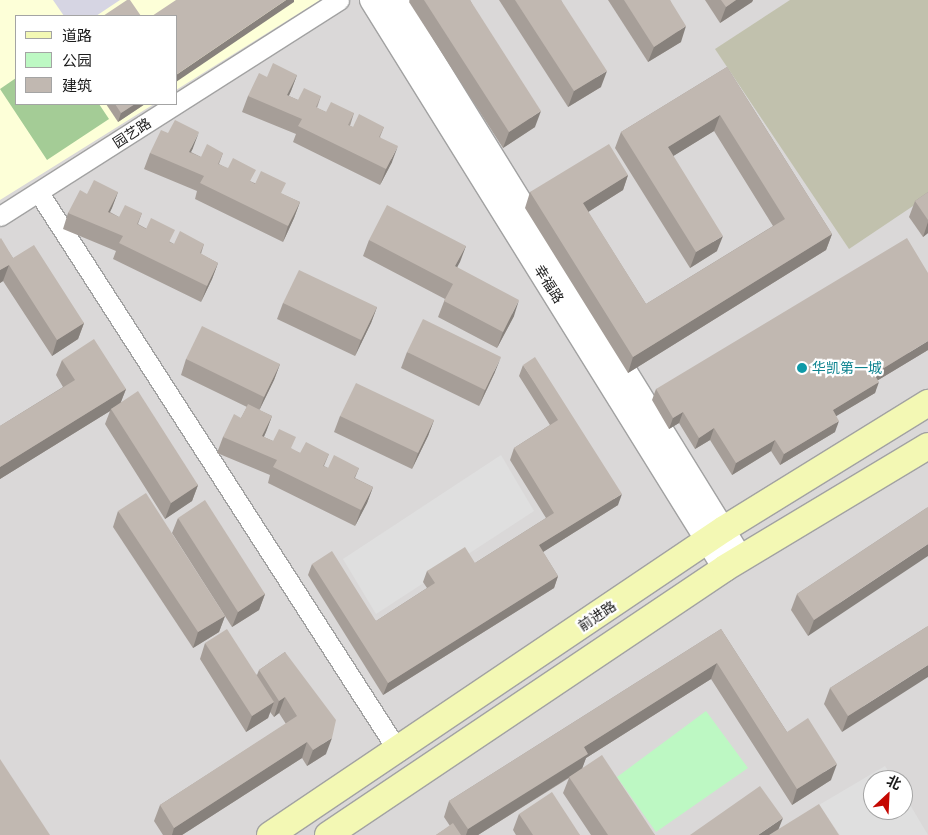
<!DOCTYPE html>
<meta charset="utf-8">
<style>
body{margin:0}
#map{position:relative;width:928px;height:835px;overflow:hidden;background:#ede9e1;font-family:Inter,"Noto Sans SC",sans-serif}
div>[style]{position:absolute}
.residential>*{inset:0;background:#dad8d8}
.education>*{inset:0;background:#fdffd8}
.construction>*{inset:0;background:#c1c1ad}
.forest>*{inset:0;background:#a4cc96}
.park>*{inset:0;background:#bdf8c3}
.parking>*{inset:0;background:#dfdfdf}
.plaza>*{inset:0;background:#d6d5e3}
.roads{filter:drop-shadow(1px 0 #a2a2a2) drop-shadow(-1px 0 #a2a2a2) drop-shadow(0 1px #a2a2a2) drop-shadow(0 -1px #a2a2a2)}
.minor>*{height:19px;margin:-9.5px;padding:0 9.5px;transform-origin:9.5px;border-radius:9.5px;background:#fff}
.tertiary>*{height:24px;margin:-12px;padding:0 12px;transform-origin:12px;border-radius:12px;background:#fff}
.secondary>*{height:26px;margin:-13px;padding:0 13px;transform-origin:13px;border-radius:13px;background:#f3f8b4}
.wall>*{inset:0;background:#a69e98}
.shaded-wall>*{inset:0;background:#87817c}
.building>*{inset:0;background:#c1b8b1}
.dots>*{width:14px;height:14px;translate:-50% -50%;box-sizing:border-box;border:2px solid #fff;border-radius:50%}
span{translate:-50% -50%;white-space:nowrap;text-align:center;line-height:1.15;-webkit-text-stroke:4.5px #fff;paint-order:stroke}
.street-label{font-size:14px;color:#1b1b1b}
.culture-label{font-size:14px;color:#0d838f}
.left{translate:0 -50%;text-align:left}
.legend{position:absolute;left:15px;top:15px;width:162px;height:90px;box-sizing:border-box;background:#fff;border:1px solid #a4a4a4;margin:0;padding:6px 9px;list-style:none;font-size:15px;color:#1b1b1b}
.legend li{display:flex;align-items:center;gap:10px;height:25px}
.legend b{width:25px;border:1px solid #a4a4a4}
.north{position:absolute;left:863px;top:770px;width:50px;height:50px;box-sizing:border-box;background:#fff;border:1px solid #a4a4a4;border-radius:50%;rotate:25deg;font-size:14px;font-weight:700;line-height:20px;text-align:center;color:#1b1b1b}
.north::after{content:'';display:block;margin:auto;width:18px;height:22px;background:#c50802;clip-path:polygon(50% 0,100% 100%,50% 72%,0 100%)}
</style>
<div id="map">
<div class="residential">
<div style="clip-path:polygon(evenodd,0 0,928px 0,928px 835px,0 835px,0 0,16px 16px,176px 16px,176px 104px,16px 104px,16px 16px,0 0,873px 780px,903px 780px,903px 810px,873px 810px,873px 780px)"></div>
</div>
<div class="education">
<div style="clip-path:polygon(0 0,320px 0,176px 90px,176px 16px,16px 16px,16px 104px,154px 104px,0 200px)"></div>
</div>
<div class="construction">
<div style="clip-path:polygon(790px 0,928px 0,928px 196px,849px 249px,715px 49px)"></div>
</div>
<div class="forest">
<div style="clip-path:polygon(16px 78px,16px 104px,99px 104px,109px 119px,47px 160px,0 89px)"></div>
</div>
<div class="park">
<div style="clip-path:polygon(706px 711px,748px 768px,656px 832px,617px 777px)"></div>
</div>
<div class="parking">
<div style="clip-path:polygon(501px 455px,534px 511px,376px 614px,343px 559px)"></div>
<div style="clip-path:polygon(885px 766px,894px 780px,873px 780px,873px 810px,903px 810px,903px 793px,928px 835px,840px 835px,819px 805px)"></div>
</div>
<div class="plaza">
<div style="clip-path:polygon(53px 0,120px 0,96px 16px,64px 16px)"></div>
</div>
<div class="roads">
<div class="minor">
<div style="left:39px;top:193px;width:664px;rotate:57.24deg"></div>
<div style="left:0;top:216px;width:402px;rotate:-32.5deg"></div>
</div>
<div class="tertiary">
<div style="left:372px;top:0;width:669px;rotate:58.14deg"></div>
<div style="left:395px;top:0;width:656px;rotate:58.27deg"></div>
</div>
<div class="secondary">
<div style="left:270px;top:835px;width:547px;rotate:-33.98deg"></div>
<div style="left:724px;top:529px;width:240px;rotate:-31.7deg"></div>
<div style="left:328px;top:835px;width:478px;rotate:-33.9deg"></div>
<div style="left:725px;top:568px;width:237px;rotate:-31deg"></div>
</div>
</div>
<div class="wall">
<div style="clip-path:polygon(410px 0,470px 0,535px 127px,503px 148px,409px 2px)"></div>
<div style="clip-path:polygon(499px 0,561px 0,601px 87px,568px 107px)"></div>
<div style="clip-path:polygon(608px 0,670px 0,681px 42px,648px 62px)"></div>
<div style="clip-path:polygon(705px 0,753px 0,752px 2px,720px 23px)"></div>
<div style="clip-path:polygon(727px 67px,832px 234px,826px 250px,628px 373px,525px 208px,530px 192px,628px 175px,623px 190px,588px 212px,646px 304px,773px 226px,714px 131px,673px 156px,717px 251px,690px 268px,615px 148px,621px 132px)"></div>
<div style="clip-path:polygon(297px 75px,289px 96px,298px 100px,321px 96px,317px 108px,326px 112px,354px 113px,350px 126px,353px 127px,384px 127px,380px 137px,392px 162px,380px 185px,293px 142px,296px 134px,242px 112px,248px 96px,267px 77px)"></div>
<div style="clip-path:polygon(106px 104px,145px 104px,118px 122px)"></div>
<div style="clip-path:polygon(193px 148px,191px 152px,201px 157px,223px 153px,219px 164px,252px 182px,282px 194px,300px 202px,294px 218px,283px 242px,195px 199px,197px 191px,144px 169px,150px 153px)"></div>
<div style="clip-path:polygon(118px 192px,110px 212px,119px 217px,142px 213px,138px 224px,174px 244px,204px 244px,201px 254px,218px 263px,212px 279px,201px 302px,113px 259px,116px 251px,63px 229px,68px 213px,87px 194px)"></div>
<div style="clip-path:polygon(928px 192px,928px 233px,923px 237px,909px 217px,915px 201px)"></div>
<div style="clip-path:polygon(0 239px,13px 258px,84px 323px,78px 339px,52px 356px,3px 281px,0 283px)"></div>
<div style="clip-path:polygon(369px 240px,466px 246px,457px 267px,514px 316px,497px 348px,438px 317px,445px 299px,363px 256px)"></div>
<div style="clip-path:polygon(283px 303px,377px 307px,371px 323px,355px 356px,277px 319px)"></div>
<div style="clip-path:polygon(928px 350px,878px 380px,875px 393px,836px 416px,835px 432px,780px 465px,771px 451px,732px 475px,710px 440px,695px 449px,679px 423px,669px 429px,652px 400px,656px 389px)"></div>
<div style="clip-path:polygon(407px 352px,495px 372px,479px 406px,401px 368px)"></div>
<div style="clip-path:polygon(186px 359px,280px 364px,274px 380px,259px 410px,272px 416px,264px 437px,300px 453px,329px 454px,324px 466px,328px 468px,359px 468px,355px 478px,373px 487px,367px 503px,355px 526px,268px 483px,270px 475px,217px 453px,223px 437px,241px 418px,247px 407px,181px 375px)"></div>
<div style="clip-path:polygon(62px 360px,126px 389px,121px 402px,198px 485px,192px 501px,165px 519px,105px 424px,110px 411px,0 479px,0 426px,63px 387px,56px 375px)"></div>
<div style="clip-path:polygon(523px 365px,618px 505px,543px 552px,558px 576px,554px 588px,383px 695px,308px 575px,312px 564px,376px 621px,427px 588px,423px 582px,427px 571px,475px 563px,546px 518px,510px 460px,514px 448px,550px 425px,519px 376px)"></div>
<div style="clip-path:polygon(340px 416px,434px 420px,428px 436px,412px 469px,334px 432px)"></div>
<div style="clip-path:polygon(928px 507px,808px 636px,791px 610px,797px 594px)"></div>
<div style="clip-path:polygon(118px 511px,225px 616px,219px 632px,193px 648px,113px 527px)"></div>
<div style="clip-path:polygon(178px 518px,265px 594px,259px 610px,232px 627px,172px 533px)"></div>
<div style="clip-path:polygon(928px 626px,842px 732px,824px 704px,830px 688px)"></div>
<div style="clip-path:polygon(721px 629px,787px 732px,831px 780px,792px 805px,711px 679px,586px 758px,582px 768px,655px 835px,591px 835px,563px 793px,569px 778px,478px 835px,436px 835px,450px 826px,444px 817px,449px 801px)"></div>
<div style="clip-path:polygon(205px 643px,257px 675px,259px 670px,285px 652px,326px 754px,307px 766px,302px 758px,182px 835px,163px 835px,154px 821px,160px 805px,286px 724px,279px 713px,274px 717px,270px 712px,268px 718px,246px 732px,200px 659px)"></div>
<div style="clip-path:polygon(519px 814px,580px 835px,516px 835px,513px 830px)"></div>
</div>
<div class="shaded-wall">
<div style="clip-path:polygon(286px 0,294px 0,294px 2px,176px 82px,176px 75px)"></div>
<div style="clip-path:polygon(736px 0,753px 0,752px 2px,720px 23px,726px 7px)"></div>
<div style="clip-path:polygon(686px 26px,681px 42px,648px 62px,654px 47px)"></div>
<div style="clip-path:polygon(607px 71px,601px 87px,568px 107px,574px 91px)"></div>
<div style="clip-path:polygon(297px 75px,291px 91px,281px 111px,287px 95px)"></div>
<div style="clip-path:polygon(135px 104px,145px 104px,118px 122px,121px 113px)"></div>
<div style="clip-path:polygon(541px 111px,535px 127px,503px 148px,509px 132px)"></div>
<div style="clip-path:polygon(720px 115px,714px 131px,662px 163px,668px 147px)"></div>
<div style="clip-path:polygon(199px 132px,193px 148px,183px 167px,189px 152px)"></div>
<div style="clip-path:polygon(398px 146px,392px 162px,380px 185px,386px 169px)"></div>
<div style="clip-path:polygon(628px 175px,623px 190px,577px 219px,583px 203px)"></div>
<div style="clip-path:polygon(118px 192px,112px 208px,102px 227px,108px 212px)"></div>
<div style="clip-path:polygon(300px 202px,294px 218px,283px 242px,288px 226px)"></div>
<div style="clip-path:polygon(928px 222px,928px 233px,923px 237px)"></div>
<div style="clip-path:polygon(832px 234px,826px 250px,628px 373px,633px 357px)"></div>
<div style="clip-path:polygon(723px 236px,717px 251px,690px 268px,696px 252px)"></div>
<div style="clip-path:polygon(466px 246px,460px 262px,449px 282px,455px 266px)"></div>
<div style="clip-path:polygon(218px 263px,212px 279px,201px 302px,207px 286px)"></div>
<div style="clip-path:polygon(9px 265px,3px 281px,0 283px,0 270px)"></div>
<div style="clip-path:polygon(519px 300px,514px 316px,497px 348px,503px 332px)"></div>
<div style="clip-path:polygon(377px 307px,371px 323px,355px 356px,361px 340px)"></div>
<div style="clip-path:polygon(84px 323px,78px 339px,52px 356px,57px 340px)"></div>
<div style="clip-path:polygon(928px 341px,928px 350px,870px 385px,874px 374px)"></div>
<div style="clip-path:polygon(501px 357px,495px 372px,479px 406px,485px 390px)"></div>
<div style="clip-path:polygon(280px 364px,274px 380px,258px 413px,264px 397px)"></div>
<div style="clip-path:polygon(879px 382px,875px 393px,828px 421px,833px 410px)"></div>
<div style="clip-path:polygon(126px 389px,120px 404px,111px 409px,110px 411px,0 479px,0 467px)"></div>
<div style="clip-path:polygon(683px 412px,679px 423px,669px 429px,673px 418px)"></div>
<div style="clip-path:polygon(272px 416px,266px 432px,256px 452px,262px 436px)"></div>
<div style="clip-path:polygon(434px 420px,428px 436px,412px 469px,418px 453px)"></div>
<div style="clip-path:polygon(839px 421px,835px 432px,780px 465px,784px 454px)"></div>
<div style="clip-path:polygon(714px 428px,710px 440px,695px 449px,699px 438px)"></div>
<div style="clip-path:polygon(775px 440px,771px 451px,732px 475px,736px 463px)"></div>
<div style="clip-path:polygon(198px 485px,192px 501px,165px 519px,171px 503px)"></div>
<div style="clip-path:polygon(373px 487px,367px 503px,355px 526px,361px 510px)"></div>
<div style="clip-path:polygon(622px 494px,618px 505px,535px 557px,539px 545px)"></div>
<div style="clip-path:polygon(928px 544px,928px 556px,808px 636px,814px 620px)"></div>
<div style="clip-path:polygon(558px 576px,554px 588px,383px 695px,388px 683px)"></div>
<div style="clip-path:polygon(265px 594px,259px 610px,232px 627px,238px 612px)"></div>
<div style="clip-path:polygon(225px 616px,219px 632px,193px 648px,198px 632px)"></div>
<div style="clip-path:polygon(717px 663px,711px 679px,586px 758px,582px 769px,478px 835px,466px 835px,468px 829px,584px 747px)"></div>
<div style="clip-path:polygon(928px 665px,928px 677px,842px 732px,848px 716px)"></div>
<div style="clip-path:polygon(285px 697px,279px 713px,274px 717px,279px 701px)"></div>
<div style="clip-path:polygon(274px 702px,268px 718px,246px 732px,252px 716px)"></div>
<div style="clip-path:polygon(332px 738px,326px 754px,307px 766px,313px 750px)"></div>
<div style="clip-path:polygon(307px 742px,302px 758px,182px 835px,172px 835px,174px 828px)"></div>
<div style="clip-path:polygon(837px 764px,831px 780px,792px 805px,797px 789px)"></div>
<div style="clip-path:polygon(783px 818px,777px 833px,775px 835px,758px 835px)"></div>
</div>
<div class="building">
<div style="clip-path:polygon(127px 0,130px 0,141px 16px,103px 16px)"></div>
<div style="clip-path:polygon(176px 0,286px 0,176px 75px,176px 16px,152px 16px)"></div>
<div style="clip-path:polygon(424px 0,470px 0,541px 111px,509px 132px)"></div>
<div style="clip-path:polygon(515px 0,561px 0,607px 71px,574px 91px)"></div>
<div style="clip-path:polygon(624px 0,670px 0,686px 26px,654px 47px)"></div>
<div style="clip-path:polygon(721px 0,736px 0,726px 7px)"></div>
<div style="clip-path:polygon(273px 63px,297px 75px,287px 95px,298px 100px,304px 88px,321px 96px,316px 107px,326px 112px,331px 102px,354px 113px,348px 125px,353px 127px,359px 114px,384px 127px,379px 137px,398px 146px,386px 169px,298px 126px,302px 119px,248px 96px,259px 73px,267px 77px)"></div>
<div style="clip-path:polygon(727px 67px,832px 234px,633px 357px,530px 192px,609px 144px,628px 175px,583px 203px,646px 304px,785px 219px,720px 115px,668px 147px,723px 236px,696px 252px,621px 132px)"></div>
<div style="clip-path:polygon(115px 104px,135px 104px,121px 113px)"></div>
<div style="clip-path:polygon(175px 120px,199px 132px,189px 152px,201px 157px,207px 144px,223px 153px,218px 164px,228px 168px,233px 158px,256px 170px,250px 181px,255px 184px,261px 171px,286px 183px,281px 193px,300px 202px,288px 226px,200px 183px,204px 176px,150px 153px,161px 130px,168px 133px)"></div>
<div style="clip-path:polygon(94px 180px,118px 192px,108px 212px,119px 217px,125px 205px,142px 213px,137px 224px,146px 229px,151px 218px,175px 230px,169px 242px,174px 244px,180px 231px,204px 244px,200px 253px,218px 263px,207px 286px,119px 243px,123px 236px,68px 213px,80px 190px,87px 194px)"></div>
<div style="clip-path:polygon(928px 192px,928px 220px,915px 201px)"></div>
<div style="clip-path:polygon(387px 205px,466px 246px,455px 266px,519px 300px,503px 332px,444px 301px,453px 284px,369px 240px)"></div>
<div style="clip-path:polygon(1px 238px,13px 258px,34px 245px,84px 323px,57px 340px,9px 265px,0 270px,0 239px)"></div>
<div style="clip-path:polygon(907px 238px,928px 273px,928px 341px,874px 374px,879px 382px,833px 410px,839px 421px,784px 454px,775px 440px,736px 463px,714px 428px,699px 438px,683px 412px,673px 418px,656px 389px)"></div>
<div style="clip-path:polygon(299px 270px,377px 307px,361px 340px,283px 303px)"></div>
<div style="clip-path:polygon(423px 319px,501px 357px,485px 390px,407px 352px)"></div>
<div style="clip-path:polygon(202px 326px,280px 364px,264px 397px,186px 359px)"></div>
<div style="clip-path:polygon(94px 339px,126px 389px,0 467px,0 426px,75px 380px,62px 360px)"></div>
<div style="clip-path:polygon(535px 357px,622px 494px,539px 545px,558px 576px,388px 683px,312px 564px,332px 551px,376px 621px,435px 583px,427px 571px,465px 547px,475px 563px,554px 513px,514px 448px,558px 420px,523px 365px)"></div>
<div style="clip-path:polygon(356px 383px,434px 420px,418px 453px,340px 416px)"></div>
<div style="clip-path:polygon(138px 391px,198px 485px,171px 503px,111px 409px)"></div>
<div style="clip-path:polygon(248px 404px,272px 416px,262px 436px,273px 441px,279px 429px,296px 437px,291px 448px,300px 453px,306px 442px,329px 454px,323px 466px,328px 468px,334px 455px,359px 468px,354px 478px,373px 487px,361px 510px,273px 467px,277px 460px,223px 437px,234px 414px,241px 418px)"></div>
<div style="clip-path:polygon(146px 493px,225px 616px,198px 632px,118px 511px)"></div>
<div style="clip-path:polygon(205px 500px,265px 594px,238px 612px,178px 518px)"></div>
<div style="clip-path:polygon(928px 507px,928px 544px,814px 620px,797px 594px)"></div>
<div style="clip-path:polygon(928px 626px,928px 665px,848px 716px,830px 688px)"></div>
<div style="clip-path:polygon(227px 629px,274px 702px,252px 716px,205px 643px)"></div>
<div style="clip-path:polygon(721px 629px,787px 732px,808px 718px,837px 764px,797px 789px,717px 663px,584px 747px,588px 754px,468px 829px,449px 801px)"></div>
<div style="clip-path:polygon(285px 652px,336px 720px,332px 738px,313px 750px,307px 742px,174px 828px,160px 805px,297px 716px,285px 697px,279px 701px,259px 670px)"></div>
<div style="clip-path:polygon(602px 755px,655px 835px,608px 835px,569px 777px)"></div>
<div style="clip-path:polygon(0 759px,50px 835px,0 835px)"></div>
<div style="clip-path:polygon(760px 786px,783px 818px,758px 835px,690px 835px)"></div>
<div style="clip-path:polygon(552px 792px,580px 835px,533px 835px,519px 814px)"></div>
<div style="clip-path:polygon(819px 804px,839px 835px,769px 835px)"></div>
<div style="clip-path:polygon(453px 823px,461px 835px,436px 835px)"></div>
</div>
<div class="dots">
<div style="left:802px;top:368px;background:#0f9aa8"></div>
</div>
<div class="street-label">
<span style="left:132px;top:133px;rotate:-33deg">园艺路</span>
<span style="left:549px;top:284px;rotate:58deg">幸福路</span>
<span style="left:597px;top:616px;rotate:-34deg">前进路</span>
</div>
<div class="culture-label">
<span class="left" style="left:812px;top:368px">华凯第一城</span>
</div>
<ul class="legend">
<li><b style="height:6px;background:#f3f8b4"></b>道路</li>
<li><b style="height:14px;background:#bdf8c3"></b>公园</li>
<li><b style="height:14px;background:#c1b8b1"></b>建筑</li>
</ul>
<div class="north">北</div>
</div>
